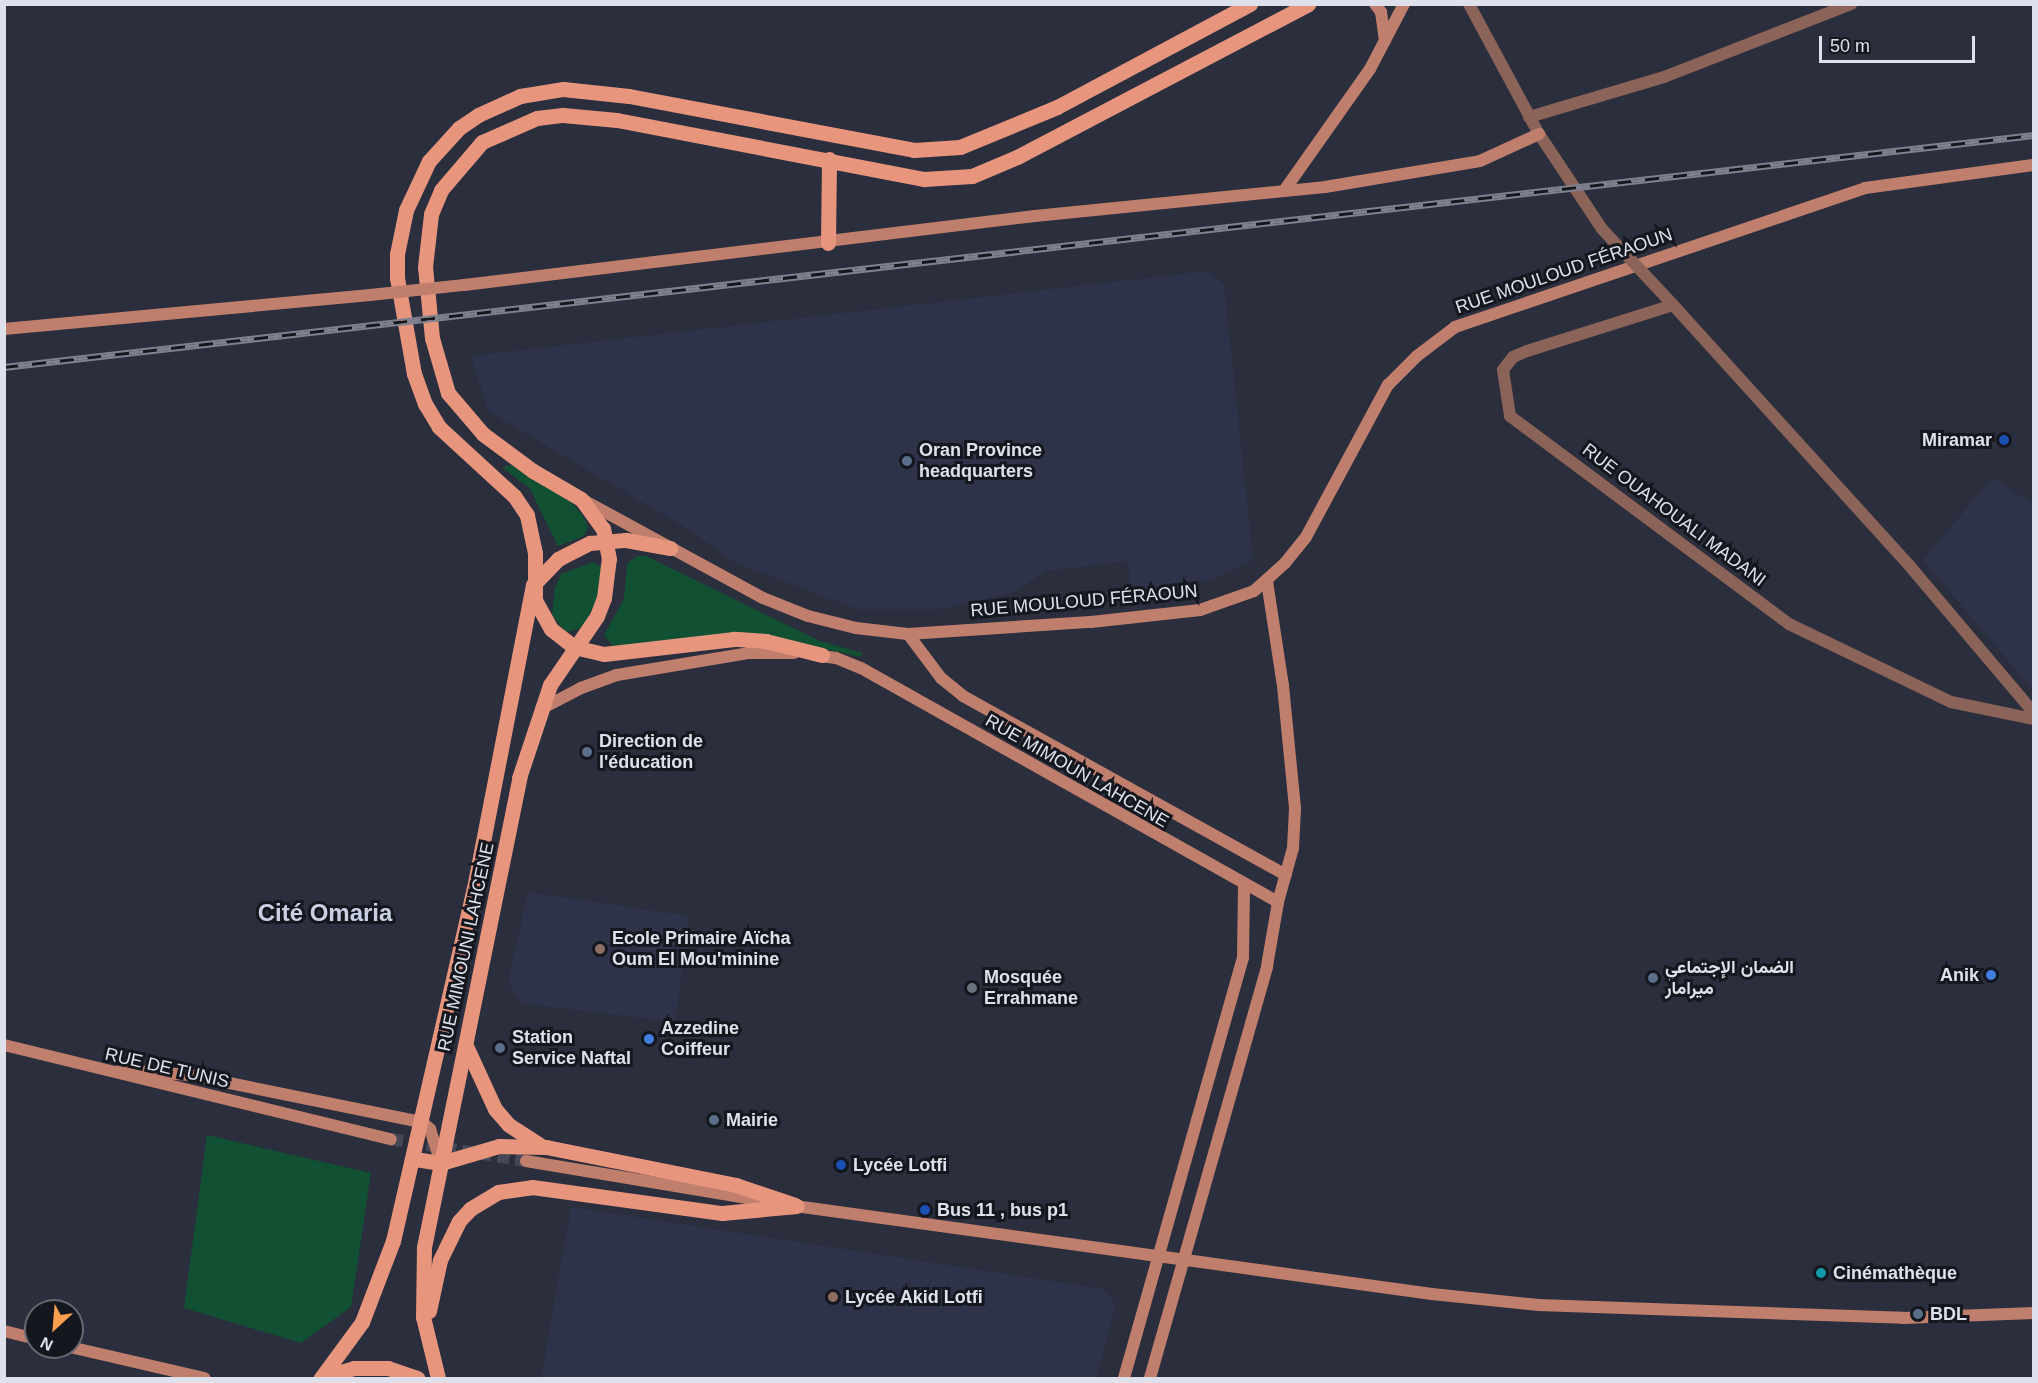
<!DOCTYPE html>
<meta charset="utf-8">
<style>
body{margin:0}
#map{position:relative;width:2038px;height:1383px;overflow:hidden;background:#2a2e3d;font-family:Arial,Vazirmatn,sans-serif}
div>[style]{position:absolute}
.built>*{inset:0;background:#2e3349}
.green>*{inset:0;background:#125034}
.secondary-tunnel>*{height:12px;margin-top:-6px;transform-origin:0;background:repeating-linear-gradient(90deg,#454957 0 12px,transparent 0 18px)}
.tertiary>*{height:12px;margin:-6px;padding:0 6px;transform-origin:6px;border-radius:6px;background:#8c6358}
.secondary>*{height:12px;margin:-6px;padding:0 6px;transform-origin:6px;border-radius:6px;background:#c07f6d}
.primary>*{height:15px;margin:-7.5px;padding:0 7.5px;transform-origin:7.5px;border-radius:7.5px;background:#e8957e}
.rail>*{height:7px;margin-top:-3.5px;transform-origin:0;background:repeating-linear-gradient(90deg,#15171e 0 14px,#7e818e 0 28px);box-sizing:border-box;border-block:2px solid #7e818e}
.tertiary-bridge>*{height:12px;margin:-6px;padding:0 6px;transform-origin:6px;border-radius:6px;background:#8c6358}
.secondary-bridge>*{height:12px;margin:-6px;padding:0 6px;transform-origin:6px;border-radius:6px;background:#c07f6d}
.dots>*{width:16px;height:16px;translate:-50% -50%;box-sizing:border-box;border:3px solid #15171e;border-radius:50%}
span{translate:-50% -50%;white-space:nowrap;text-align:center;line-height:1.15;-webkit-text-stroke:6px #15171e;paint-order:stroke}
.street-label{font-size:18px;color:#dee1eb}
.poi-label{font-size:18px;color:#dee1eb;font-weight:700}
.right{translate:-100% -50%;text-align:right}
.left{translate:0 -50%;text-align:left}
.district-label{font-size:24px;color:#cad0e4;font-weight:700}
.frame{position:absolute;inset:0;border:6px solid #dee1eb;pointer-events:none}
.north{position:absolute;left:24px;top:1299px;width:60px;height:60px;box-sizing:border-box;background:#15171e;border:2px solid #656870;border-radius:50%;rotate:206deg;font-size:16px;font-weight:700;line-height:24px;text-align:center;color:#dee1eb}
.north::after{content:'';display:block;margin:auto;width:21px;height:27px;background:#fb9e50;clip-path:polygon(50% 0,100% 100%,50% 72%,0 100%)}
.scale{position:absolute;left:1819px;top:36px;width:156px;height:27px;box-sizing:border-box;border:3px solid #dee1eb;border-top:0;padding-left:8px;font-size:18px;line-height:21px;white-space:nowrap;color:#dee1eb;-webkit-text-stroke:4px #15171e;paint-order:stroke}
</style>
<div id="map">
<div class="built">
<div style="clip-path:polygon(1208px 271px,1224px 285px,1253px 560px,1214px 579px,1131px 600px,1128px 561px,1047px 571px,1012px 593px,941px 609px,857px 609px,736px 563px,686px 528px,488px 411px,471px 356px)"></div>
<div style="clip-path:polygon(1992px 478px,2033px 503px,2033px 690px,1923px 560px)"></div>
<div style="clip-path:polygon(528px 892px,689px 916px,675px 1022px,521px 1003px,508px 982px)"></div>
<div style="clip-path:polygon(571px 1207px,1104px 1289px,1116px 1305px,1096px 1378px,541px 1378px)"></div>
</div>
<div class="green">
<div style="clip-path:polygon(512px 465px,567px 496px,585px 519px,588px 527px,584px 536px,558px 546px,530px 489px,502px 467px)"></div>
<div style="clip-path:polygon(637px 556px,646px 556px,820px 641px,863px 653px,860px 657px,795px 642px,614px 648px,604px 635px,624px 599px,627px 564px)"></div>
<div style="clip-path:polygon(593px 562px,602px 567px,602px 589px,583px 628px,566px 632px,552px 615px,555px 588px,561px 574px)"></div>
<div style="clip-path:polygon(207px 1135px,371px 1173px,351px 1307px,301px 1343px,184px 1308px)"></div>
</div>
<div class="secondary-tunnel">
<div style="left:391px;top:1139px;width:137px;rotate:9.3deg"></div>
</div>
<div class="tertiary">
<div style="left:1469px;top:4px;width:148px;rotate:61.7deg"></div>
<div style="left:1539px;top:134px;width:114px;rotate:56.4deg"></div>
<div style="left:1529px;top:117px;width:141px;rotate:-16.5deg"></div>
<div style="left:1664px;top:77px;width:201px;rotate:-21.3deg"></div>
<div style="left:2034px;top:713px;width:195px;rotate:-130.2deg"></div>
<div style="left:1908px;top:564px;width:350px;rotate:-132.2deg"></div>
<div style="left:1673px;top:305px;width:153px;rotate:162.5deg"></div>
<div style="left:1527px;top:351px;width:15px;rotate:157deg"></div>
<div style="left:1513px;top:357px;width:16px;rotate:128deg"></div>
<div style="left:1503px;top:370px;width:47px;rotate:81.3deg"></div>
<div style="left:1510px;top:416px;width:348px;rotate:36.7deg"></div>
<div style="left:1789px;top:624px;width:180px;rotate:25.7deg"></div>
<div style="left:1951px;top:702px;width:85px;rotate:11.6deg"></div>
</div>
<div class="secondary">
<div style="left:1375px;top:4px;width:10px;rotate:53deg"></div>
<div style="left:1381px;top:12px;width:29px;rotate:82deg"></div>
<div style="left:1286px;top:188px;width:146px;rotate:-54.8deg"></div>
<div style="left:1370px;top:69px;width:73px;rotate:-62.4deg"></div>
<div style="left:464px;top:285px;width:575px;rotate:-6.89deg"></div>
<div style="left:1035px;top:216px;width:291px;rotate:-5.7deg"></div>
<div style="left:1325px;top:187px;width:157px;rotate:-9.5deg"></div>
<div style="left:1480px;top:161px;width:65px;rotate:-24.6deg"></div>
<div style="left:4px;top:329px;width:368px;rotate:-5.3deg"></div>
<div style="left:585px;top:501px;width:203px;rotate:28.6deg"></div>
<div style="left:763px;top:598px;width:48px;rotate:21.8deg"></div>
<div style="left:808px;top:616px;width:49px;rotate:14deg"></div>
<div style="left:856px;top:628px;width:52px;rotate:6.6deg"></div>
<div style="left:908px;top:634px;width:183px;rotate:-3.8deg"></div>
<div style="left:1091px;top:622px;width:110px;rotate:-6.3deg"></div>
<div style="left:1200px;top:610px;width:57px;rotate:-19.4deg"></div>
<div style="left:1254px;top:591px;width:42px;rotate:-42.1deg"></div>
<div style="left:1285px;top:563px;width:33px;rotate:-51deg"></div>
<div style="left:1306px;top:537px;width:173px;rotate:-61.7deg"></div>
<div style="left:1388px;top:385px;width:41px;rotate:-45deg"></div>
<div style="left:1417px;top:356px;width:48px;rotate:-37.3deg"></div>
<div style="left:1455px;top:327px;width:433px;rotate:-18.7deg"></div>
<div style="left:1865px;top:188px;width:171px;rotate:-7.8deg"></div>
<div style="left:908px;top:634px;width:55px;rotate:53.1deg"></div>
<div style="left:941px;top:678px;width:28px;rotate:39deg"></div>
<div style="left:963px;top:696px;width:369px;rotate:29deg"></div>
<div style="left:814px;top:655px;width:22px;rotate:8deg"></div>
<div style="left:836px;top:658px;width:27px;rotate:22deg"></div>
<div style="left:861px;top:668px;width:478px;rotate:29.3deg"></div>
<div style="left:541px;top:709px;width:45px;rotate:-27.7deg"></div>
<div style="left:581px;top:688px;width:38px;rotate:-20deg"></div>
<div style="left:617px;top:675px;width:133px;rotate:-9.5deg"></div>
<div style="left:748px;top:653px;width:46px"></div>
<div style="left:4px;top:1045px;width:398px;rotate:13.7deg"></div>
<div style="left:120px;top:1070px;width:70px;rotate:4.1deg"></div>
<div style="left:190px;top:1075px;width:237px;rotate:11.5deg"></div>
<div style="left:422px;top:1122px;width:11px;rotate:41deg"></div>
<div style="left:430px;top:1129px;width:35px;rotate:72deg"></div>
<div style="left:526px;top:1161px;width:248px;rotate:9.5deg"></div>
<div style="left:788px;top:1205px;width:650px;rotate:7.87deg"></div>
<div style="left:1432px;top:1294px;width:107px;rotate:5.9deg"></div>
<div style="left:1538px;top:1305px;width:365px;rotate:2deg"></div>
<div style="left:1903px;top:1318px;width:131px;rotate:-2.2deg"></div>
<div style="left:4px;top:1331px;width:33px;rotate:14deg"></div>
<div style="left:70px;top:1347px;width:138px;rotate:13deg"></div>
<div style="left:1124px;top:1378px;width:437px;rotate:-74.2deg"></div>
<div style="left:1243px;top:958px;width:74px;rotate:-89.2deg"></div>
<div style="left:1150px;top:1378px;width:428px;rotate:-74.1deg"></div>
<div style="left:1267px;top:966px;width:65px;rotate:-80.2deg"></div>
<div style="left:1278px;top:902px;width:56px;rotate:-74.5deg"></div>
<div style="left:1293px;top:848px;width:40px;rotate:-87.1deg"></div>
<div style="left:1295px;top:808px;width:123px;rotate:-95.6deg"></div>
<div style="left:1283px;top:686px;width:106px;rotate:-98.7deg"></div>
</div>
<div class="primary">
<div style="left:828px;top:243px;width:84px;rotate:-89.3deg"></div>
<div style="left:822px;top:655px;width:58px;rotate:-166deg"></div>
<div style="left:766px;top:641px;width:32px;rotate:-176deg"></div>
<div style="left:734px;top:639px;width:131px;rotate:173.4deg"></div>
<div style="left:604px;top:654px;width:31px;rotate:-167deg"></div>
<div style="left:574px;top:647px;width:29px;rotate:-142deg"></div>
<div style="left:551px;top:629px;width:33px;rotate:-119deg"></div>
<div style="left:535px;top:600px;width:47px;rotate:-90deg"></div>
<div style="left:535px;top:553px;width:39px;rotate:-102deg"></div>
<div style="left:527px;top:515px;width:23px;rotate:-124deg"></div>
<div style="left:514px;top:496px;width:102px;rotate:-137.4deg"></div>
<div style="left:439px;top:427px;width:27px;rotate:-121deg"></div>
<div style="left:425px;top:404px;width:32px;rotate:-110deg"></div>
<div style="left:414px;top:374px;width:97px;rotate:-100deg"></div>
<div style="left:397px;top:278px;width:24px;rotate:-90deg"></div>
<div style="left:397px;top:254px;width:45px;rotate:-78.4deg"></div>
<div style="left:406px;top:210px;width:54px;rotate:-64.9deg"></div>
<div style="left:429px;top:161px;width:45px;rotate:-47.7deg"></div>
<div style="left:459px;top:128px;width:23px;rotate:-34deg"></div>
<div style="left:478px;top:115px;width:46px;rotate:-24.3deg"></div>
<div style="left:520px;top:96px;width:44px;rotate:-9.2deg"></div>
<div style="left:563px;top:89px;width:66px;rotate:6.1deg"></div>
<div style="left:629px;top:96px;width:290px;rotate:10.7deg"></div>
<div style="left:914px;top:150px;width:46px;rotate:-3.7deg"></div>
<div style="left:960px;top:147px;width:105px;rotate:-22.4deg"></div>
<div style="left:1057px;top:107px;width:219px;rotate:-28.1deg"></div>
<div style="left:466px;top:1046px;width:69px;rotate:65.3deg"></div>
<div style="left:495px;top:1109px;width:21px;rotate:49deg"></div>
<div style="left:509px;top:1125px;width:37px;rotate:33deg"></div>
<div style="left:415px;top:1159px;width:26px;rotate:9deg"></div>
<div style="left:441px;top:1163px;width:60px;rotate:-16.3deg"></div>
<div style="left:499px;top:1146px;width:47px;rotate:1.2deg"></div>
<div style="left:546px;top:1147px;width:194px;rotate:11.3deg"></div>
<div style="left:736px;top:1185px;width:62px;rotate:18.7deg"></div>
<div style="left:429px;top:1311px;width:52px;rotate:-77.8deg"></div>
<div style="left:440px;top:1260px;width:43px;rotate:-64deg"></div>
<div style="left:459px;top:1221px;width:16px;rotate:-47deg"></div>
<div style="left:470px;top:1209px;width:33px;rotate:-31deg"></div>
<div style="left:498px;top:1192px;width:34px;rotate:-8deg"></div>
<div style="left:532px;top:1187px;width:192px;rotate:7.8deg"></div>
<div style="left:722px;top:1213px;width:75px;rotate:-5.3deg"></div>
<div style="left:321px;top:1378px;width:69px;rotate:-53.8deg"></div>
<div style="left:362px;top:1322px;width:87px;rotate:-69.1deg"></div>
<div style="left:393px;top:1241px;width:362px;rotate:-77.1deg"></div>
<div style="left:474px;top:888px;width:309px;rotate:-79deg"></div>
<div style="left:533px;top:585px;width:36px;rotate:-46deg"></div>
<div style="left:558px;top:559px;width:36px;rotate:-27deg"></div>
<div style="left:590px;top:543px;width:36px;rotate:-5deg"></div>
<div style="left:626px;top:540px;width:45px;rotate:10.3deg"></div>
<div style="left:321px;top:1378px;width:34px;rotate:-17deg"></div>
<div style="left:354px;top:1368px;width:34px"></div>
<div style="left:388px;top:1368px;width:31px;rotate:19deg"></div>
<div style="left:438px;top:1378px;width:63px;rotate:-103.8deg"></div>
<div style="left:423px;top:1317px;width:70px;rotate:-89.2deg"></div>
<div style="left:424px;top:1247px;width:479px;rotate:-78.5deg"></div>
<div style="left:519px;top:778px;width:98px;rotate:-71.6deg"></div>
<div style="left:550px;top:685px;width:83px;rotate:-55.7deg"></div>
<div style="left:597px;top:616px;width:19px;rotate:-69deg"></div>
<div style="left:604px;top:598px;width:39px;rotate:-83deg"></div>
<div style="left:609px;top:559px;width:31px;rotate:-101deg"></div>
<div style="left:603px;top:529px;width:37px;rotate:-126deg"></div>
<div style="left:581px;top:499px;width:56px;rotate:-149.7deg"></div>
<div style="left:533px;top:471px;width:62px;rotate:-143.5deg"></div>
<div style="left:483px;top:434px;width:54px;rotate:-130.5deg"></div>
<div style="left:448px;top:393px;width:57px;rotate:-106.2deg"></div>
<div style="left:432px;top:338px;width:71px;rotate:-95.6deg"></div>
<div style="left:425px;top:267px;width:53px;rotate:-83.5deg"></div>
<div style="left:431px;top:214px;width:26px;rotate:-67deg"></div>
<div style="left:441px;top:190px;width:63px;rotate:-49.5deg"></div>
<div style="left:482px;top:142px;width:60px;rotate:-23.6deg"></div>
<div style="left:537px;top:118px;width:26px;rotate:-7deg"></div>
<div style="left:563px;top:115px;width:54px;rotate:5.3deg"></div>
<div style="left:617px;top:120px;width:313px;rotate:10.9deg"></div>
<div style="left:924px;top:179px;width:48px;rotate:-3.6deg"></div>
<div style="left:972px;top:176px;width:49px;rotate:-22.9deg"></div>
<div style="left:1017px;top:157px;width:329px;rotate:-27.7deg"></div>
</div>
<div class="rail">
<div style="left:4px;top:367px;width:2043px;rotate:-6.52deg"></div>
</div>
<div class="tertiary-bridge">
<div style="left:1602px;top:229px;width:104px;rotate:46.9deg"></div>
</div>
<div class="secondary-bridge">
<div style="left:370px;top:295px;width:95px;rotate:-6.1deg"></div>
</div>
<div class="dots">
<div style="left:2004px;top:440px;background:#1a4fb4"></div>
<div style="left:907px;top:461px;background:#5c6f8a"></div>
<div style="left:587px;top:752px;background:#5c6f8a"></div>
<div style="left:600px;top:949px;background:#8d6e63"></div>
<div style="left:1991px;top:975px;background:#3f7fe0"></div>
<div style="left:1653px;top:978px;background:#5c6f8a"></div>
<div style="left:972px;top:988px;background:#6b7280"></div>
<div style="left:649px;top:1039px;background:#3f7fe0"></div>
<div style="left:500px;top:1048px;background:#5c6f8a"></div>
<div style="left:714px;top:1120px;background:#5c6f8a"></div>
<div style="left:841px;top:1165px;background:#1a4fb4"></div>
<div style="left:925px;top:1210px;background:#1a4fb4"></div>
<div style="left:1821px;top:1273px;background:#0f9aa8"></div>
<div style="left:833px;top:1297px;background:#8d6e63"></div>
<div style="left:1918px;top:1314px;background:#5c6f8a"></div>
</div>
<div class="street-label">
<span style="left:1564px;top:271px;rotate:-19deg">RUE MOULOUD FÉRAOUN</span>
<span style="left:1674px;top:515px;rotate:37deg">RUE OUAHOUALI MADANI</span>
<span style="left:1084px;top:601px;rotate:-5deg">RUE MOULOUD FÉRAOUN</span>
<span style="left:1077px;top:771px;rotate:30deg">RUE MIMOUN LAHCENE</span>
<span style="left:466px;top:947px;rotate:-78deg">RUE MIMOUNI LAHCENE</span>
<span style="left:167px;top:1068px;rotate:13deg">RUE DE TUNIS</span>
</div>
<div class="poi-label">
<span class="right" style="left:1992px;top:440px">Miramar</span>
<span class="left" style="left:919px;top:461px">Oran Province<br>headquarters</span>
<span class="left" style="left:599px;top:752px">Direction de<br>l'éducation</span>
<span class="left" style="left:612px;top:949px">Ecole Primaire Aïcha<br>Oum El Mou'minine</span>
<span class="left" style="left:1665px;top:978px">الضمان الإجتماعي<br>ميرامار</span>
<span class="right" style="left:1979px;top:975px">Anik</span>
<span class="left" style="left:984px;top:988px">Mosquée<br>Errahmane</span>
<span class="left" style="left:661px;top:1039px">Azzedine<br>Coiffeur</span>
<span class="left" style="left:512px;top:1048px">Station<br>Service Naftal</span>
<span class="left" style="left:726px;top:1120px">Mairie</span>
<span class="left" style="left:853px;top:1165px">Lycée Lotfi</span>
<span class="left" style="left:937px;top:1210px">Bus 11 , bus p1</span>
<span class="left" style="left:1833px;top:1273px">Cinémathèque</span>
<span class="left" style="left:845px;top:1297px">Lycée Akid Lotfi</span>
<span class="left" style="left:1930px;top:1314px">BDL</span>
</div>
<div class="district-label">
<span style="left:325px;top:913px">Cité Omaria</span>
</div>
<div class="frame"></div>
<div class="north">N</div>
<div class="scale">50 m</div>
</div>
